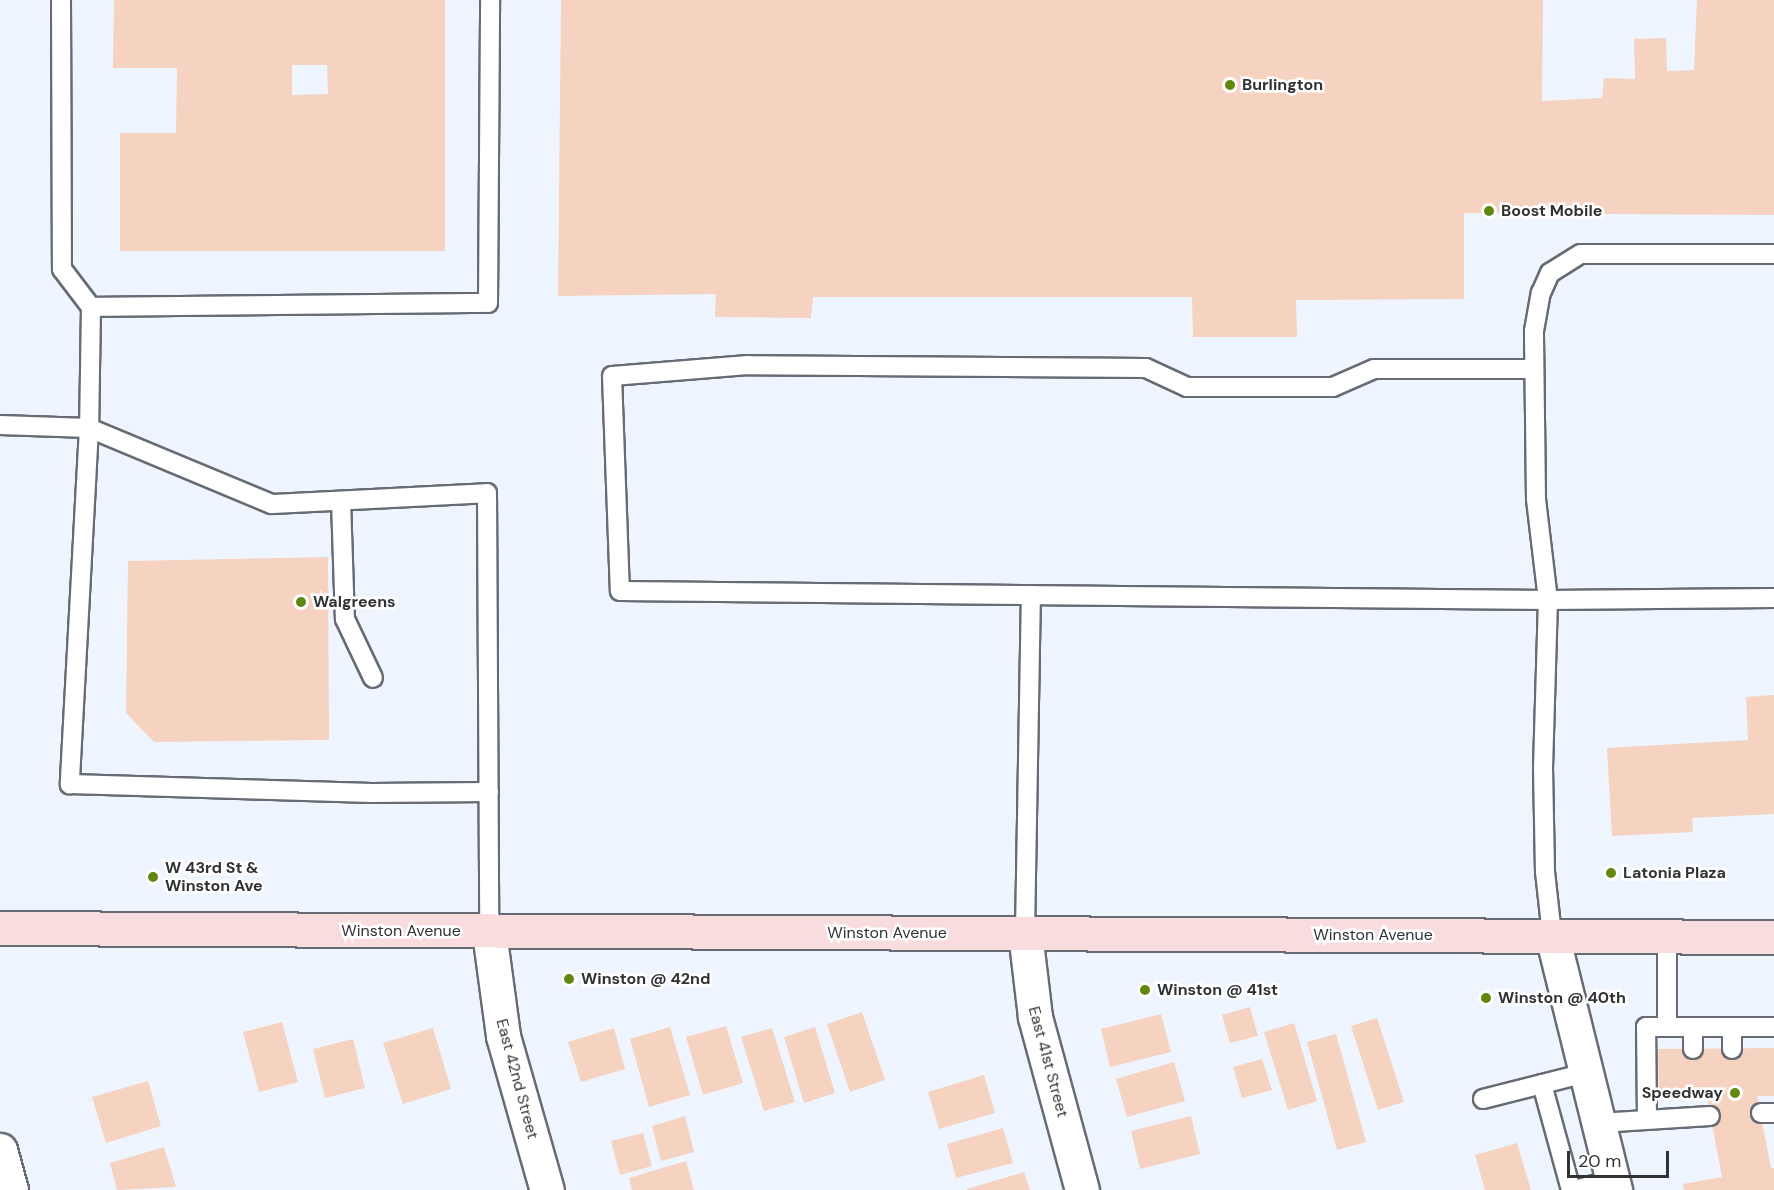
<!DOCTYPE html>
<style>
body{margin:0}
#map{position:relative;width:1774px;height:1190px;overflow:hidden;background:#eff5ff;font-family:"DM Sans",sans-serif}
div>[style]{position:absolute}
.building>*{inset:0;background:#f5d3c0}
.roads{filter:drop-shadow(2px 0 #666b74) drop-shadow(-2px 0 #666b74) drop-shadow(0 2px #666b74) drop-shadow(0 -2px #666b74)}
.service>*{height:18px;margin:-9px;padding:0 9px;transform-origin:9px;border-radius:9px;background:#fff}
.minor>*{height:33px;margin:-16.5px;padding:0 16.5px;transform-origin:16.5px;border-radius:16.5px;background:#fff}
.secondary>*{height:33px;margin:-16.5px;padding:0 16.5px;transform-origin:16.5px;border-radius:16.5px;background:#f9dcdd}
.dots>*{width:16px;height:16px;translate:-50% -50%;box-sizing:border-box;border:3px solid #fff;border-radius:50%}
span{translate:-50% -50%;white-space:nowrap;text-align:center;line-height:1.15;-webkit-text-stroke:5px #fff;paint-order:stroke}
.poi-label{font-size:16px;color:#303235;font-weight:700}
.left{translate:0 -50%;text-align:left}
.right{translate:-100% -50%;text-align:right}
.street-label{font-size:16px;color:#303235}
.scale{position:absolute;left:1567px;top:1151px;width:102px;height:27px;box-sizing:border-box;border:3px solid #303235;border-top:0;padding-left:8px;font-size:18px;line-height:21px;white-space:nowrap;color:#303235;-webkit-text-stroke:4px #fff;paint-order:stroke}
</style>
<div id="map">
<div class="building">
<div style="clip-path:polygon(evenodd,114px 0,445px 0,445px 251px,120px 251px,120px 133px,176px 133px,177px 68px,113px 68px,114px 0,292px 65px,327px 65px,328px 94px,292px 95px,292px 65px)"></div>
<div style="clip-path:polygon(561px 0,1543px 0,1542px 101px,1602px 98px,1604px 78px,1635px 79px,1634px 39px,1666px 38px,1667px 71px,1694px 70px,1697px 0,1774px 0,1774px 215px,1464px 213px,1464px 299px,1296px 300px,1297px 337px,1193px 337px,1192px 297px,813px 297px,811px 318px,715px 317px,716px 294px,558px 296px)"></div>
<div style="clip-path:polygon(328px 557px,329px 740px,154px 742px,126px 713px,128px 561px)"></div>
<div style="clip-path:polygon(1774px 695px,1774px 814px,1692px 818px,1693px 832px,1612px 836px,1607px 748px,1748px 740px,1746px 697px)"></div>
<div style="clip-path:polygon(1250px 1007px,1258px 1036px,1230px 1043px,1222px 1015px)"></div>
<div style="clip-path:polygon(862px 1012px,885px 1080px,850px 1092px,827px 1024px)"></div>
<div style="clip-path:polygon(1161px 1014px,1171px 1052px,1110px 1067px,1101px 1029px)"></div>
<div style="clip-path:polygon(1377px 1018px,1404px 1102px,1378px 1110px,1351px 1026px)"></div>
<div style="clip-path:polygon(282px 1022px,298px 1082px,259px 1092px,243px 1032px)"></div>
<div style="clip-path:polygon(1294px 1023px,1317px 1101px,1288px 1110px,1264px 1032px)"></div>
<div style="clip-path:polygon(726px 1026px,743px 1083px,703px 1095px,686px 1037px)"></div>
<div style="clip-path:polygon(670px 1027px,690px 1095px,649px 1107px,630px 1039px)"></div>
<div style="clip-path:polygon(815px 1027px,835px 1093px,804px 1103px,784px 1037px)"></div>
<div style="clip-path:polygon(433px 1028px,451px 1089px,403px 1104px,383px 1043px)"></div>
<div style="clip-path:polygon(614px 1028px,625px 1069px,581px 1082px,568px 1042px)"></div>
<div style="clip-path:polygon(772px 1028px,795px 1102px,764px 1111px,741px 1037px)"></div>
<div style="clip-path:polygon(1336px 1034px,1366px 1142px,1337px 1150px,1307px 1042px)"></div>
<div style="clip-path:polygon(353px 1039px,365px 1088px,325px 1098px,313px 1049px)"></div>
<div style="clip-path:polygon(1774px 1048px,1774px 1096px,1757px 1096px,1771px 1168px,1774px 1168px,1774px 1190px,1684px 1190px,1683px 1184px,1722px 1177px,1707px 1098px,1659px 1098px,1658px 1049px)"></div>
<div style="clip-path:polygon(1262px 1059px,1272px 1090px,1242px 1098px,1233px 1067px)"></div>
<div style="clip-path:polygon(1174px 1062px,1185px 1101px,1127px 1117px,1116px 1079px)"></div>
<div style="clip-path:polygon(984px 1075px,995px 1113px,939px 1129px,928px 1092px)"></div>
<div style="clip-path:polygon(148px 1081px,161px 1126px,106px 1143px,92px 1097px)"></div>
<div style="clip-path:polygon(685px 1116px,694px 1152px,661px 1161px,652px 1126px)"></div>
<div style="clip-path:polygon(1191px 1116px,1200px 1154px,1140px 1169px,1131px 1131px)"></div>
<div style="clip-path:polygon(1003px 1128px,1013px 1163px,956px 1178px,947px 1144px)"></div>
<div style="clip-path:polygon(643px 1133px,652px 1166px,620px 1175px,611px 1141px)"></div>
<div style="clip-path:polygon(1517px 1143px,1531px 1190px,1485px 1190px,1475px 1155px)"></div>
<div style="clip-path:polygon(164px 1147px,176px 1187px,117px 1190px,110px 1163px)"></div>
<div style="clip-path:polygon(686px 1161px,694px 1190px,632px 1190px,629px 1178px)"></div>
<div style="clip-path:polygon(1024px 1172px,1030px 1190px,967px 1190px,967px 1189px)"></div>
</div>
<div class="roads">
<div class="service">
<div style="left:61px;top:0;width:269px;rotate:89.8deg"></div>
<div style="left:62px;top:269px;width:48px;rotate:52.7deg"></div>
<div style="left:91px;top:307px;width:121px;rotate:90.9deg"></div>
<div style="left:89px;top:428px;width:357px;rotate:93.1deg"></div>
<div style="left:70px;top:784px;width:302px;rotate:1.7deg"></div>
<div style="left:372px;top:793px;width:117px;rotate:-0.5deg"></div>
<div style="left:91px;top:307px;width:397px;rotate:-0.6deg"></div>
<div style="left:488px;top:303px;width:303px;rotate:-89.6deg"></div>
<div style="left:1533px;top:369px;width:159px;rotate:180deg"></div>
<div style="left:1374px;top:369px;width:45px;rotate:156.3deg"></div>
<div style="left:1333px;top:387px;width:146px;rotate:180deg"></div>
<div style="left:1187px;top:387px;width:45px;rotate:-155.1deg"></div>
<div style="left:1146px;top:368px;width:398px;rotate:-179.6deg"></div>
<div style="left:748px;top:365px;width:136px;rotate:175.4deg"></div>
<div style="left:612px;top:376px;width:215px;rotate:87.9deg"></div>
<div style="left:620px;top:591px;width:928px;rotate:0.56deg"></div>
<div style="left:1548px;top:600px;width:226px;rotate:-0.5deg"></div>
<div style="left:0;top:425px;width:89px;rotate:1.9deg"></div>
<div style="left:89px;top:428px;width:198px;rotate:22.6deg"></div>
<div style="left:272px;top:504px;width:215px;rotate:-2.9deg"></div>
<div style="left:487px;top:493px;width:439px;rotate:89.7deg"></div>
<div style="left:341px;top:501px;width:118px;rotate:88.1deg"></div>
<div style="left:345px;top:619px;width:65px;rotate:64.6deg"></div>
<div style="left:1025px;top:933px;width:338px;rotate:-89deg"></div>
<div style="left:1552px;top:935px;width:63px;rotate:-96.3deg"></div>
<div style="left:1545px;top:872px;width:104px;rotate:-91.1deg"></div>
<div style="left:1543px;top:768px;width:168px;rotate:-88.3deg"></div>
<div style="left:1548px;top:600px;width:102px;rotate:-96.8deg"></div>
<div style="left:1536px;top:499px;width:168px;rotate:-90.7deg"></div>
<div style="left:1534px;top:331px;width:39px;rotate:-80deg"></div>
<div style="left:1541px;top:293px;width:22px;rotate:-66deg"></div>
<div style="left:1550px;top:273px;width:36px;rotate:-32deg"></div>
<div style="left:1581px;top:254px;width:193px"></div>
<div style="left:1667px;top:1027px;width:107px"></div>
<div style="left:1693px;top:1027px;width:22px;rotate:90deg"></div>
<div style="left:1732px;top:1027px;width:22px;rotate:90deg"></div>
<div style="left:1542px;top:1084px;width:110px;rotate:74.7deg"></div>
<div style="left:1483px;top:1099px;width:106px;rotate:-14.2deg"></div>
<div style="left:1761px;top:1113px;width:13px"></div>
<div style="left:1647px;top:1118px;width:91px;rotate:-90.6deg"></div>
<div style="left:1646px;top:1027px;width:21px"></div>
<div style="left:1667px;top:1027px;width:91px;rotate:-90deg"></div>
<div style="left:1599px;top:1123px;width:111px;rotate:-3.6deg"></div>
<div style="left:1575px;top:1190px;width:39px;rotate:-15deg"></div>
</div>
<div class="minor">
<div style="left:489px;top:932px;width:105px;rotate:82.3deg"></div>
<div style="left:503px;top:1036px;width:160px;rotate:74.1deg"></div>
<div style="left:1025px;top:933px;width:85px;rotate:83.2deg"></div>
<div style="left:1035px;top:1017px;width:179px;rotate:74.8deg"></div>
<div style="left:1552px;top:935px;width:263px;rotate:76.1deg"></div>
<div style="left:0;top:1150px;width:41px;rotate:74.6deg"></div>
</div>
<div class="secondary">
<div style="left:0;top:928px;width:1774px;rotate:0.29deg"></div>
</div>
</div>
<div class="dots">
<div style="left:1230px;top:85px;background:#61870e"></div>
<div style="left:1489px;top:211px;background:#61870e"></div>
<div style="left:301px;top:602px;background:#61870e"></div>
<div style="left:1611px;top:873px;background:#61870e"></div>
<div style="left:153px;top:877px;background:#61870e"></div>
<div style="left:569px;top:979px;background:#61870e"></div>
<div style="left:1145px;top:990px;background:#61870e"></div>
<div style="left:1486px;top:998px;background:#61870e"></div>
<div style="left:1735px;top:1093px;background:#61870e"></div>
</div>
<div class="poi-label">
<span class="left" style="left:1242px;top:85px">Burlington</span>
<span class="left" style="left:1501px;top:211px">Boost Mobile</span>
<span class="left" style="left:313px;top:602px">Walgreens</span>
<span class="left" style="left:165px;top:877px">W 43rd St &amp;<br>Winston Ave</span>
<span class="left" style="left:1623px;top:873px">Latonia Plaza</span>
<span class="left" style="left:581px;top:979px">Winston @ 42nd</span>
<span class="left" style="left:1157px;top:990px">Winston @ 41st</span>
<span class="left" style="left:1498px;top:998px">Winston @ 40th</span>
<span class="right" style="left:1723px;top:1093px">Speedway</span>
</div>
<div class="street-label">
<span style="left:401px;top:931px">Winston Avenue</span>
<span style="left:887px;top:933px">Winston Avenue</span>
<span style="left:1373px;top:935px">Winston Avenue</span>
<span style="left:1048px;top:1062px;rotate:75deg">East 41st Street</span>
<span style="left:517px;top:1079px;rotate:75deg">East 42nd Street</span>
</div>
<div class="scale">20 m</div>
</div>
